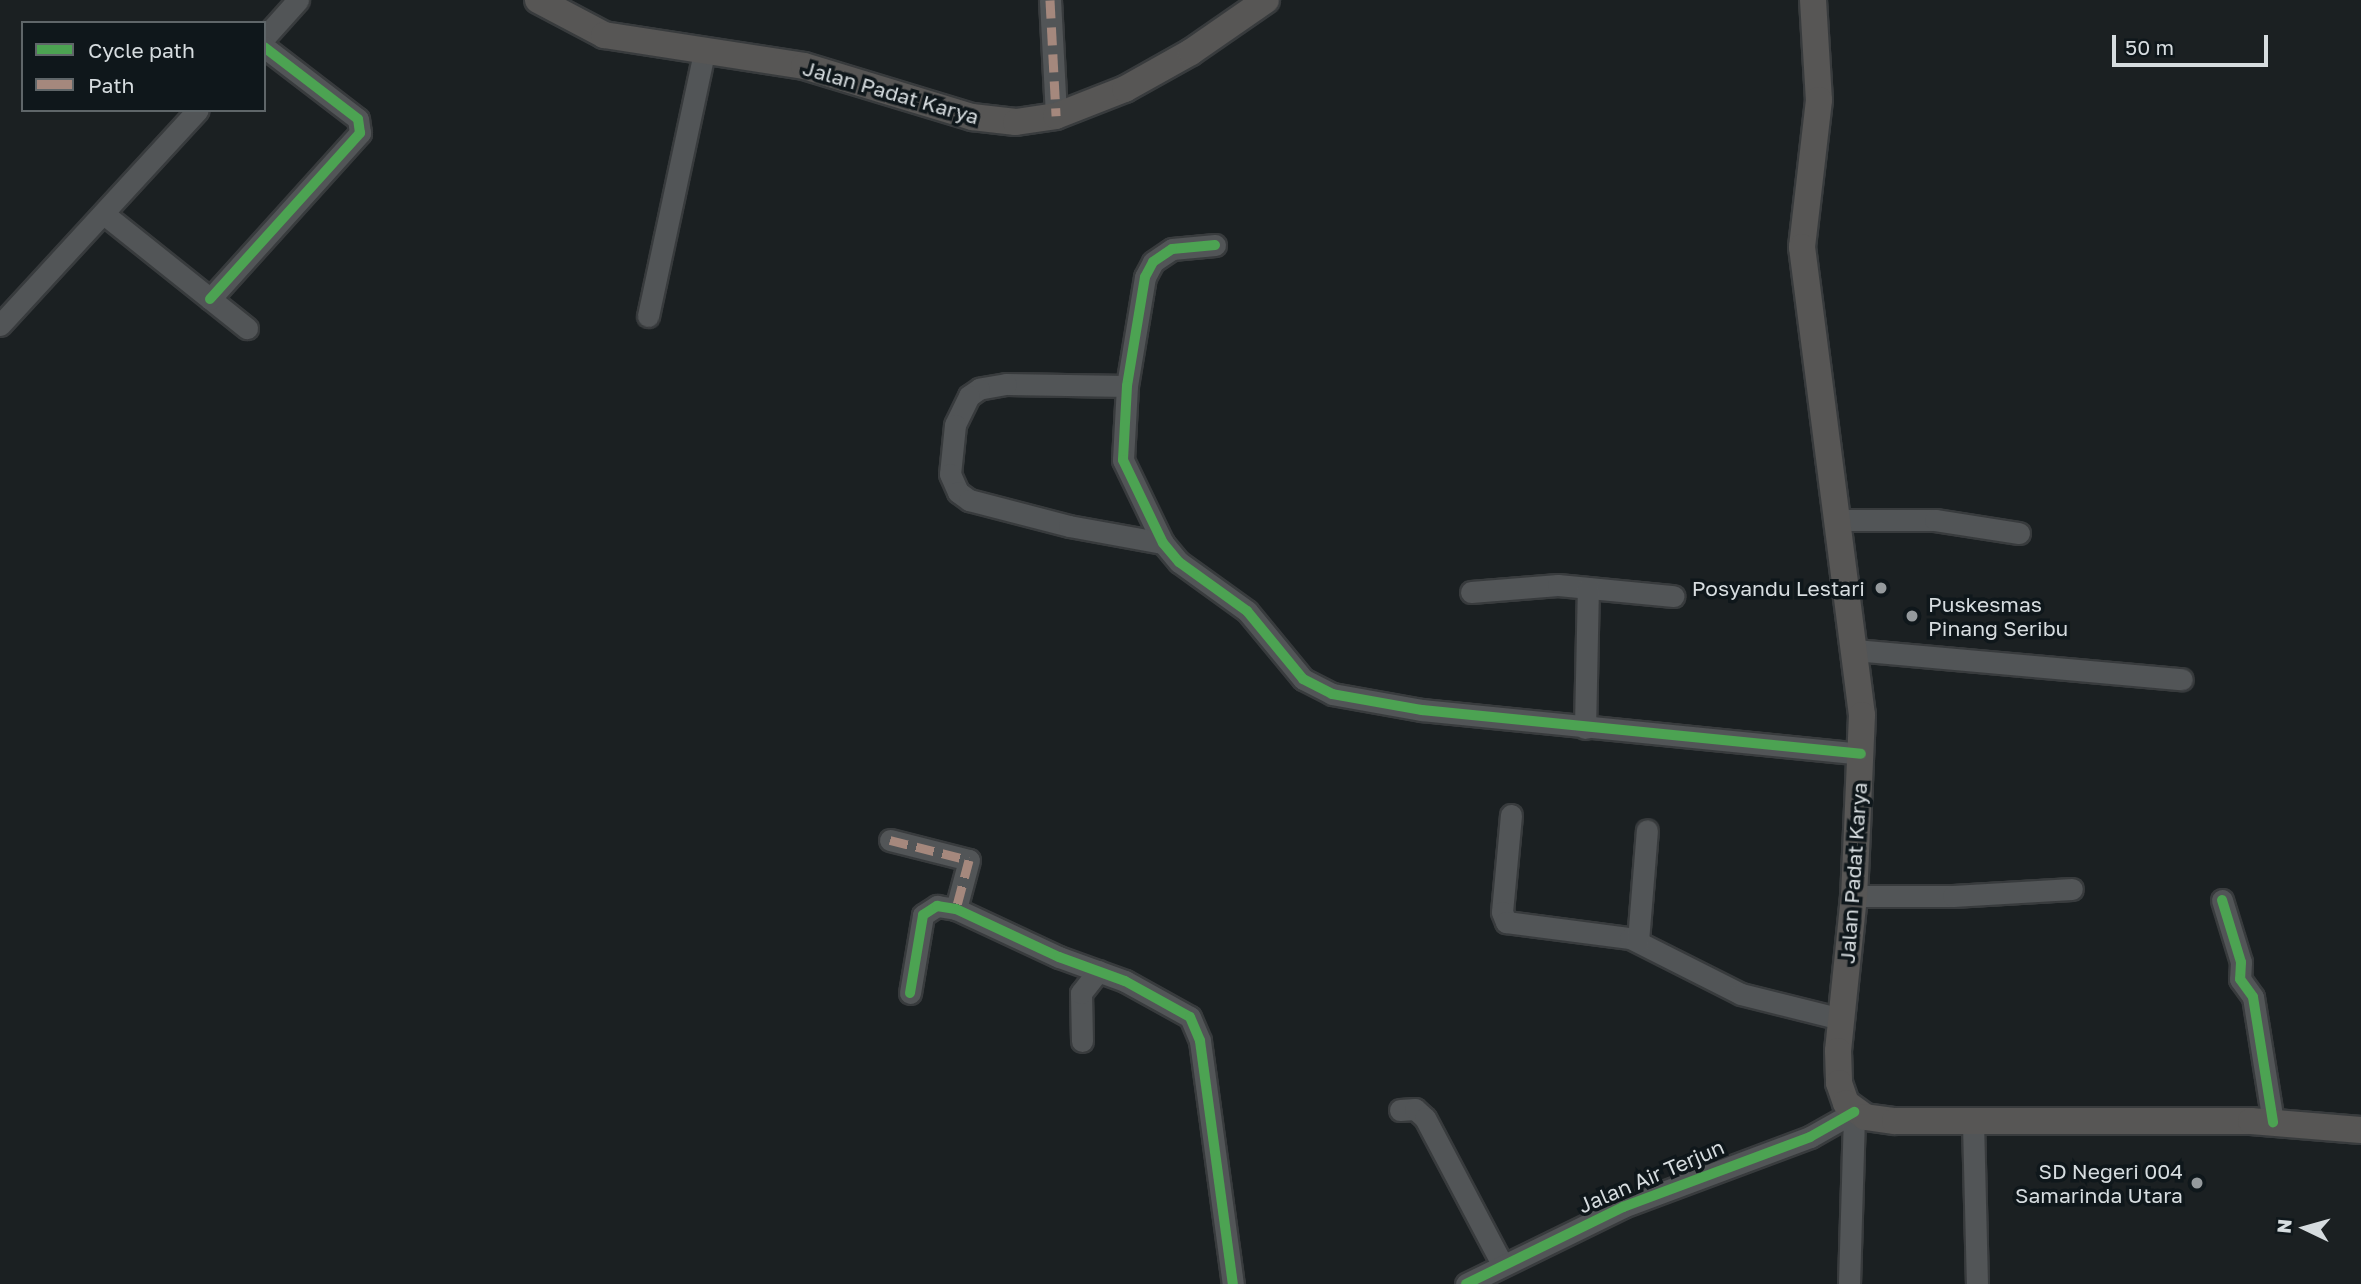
<!DOCTYPE html>
<style>
body{margin:0}
#map{position:relative;width:2361px;height:1284px;overflow:hidden;background:#1b2022;font-family:"Golos Text",sans-serif}
div>[style]{position:absolute}
.roads{filter:drop-shadow(2px 0 #383b3d) drop-shadow(-2px 0 #383b3d) drop-shadow(0 2px #383b3d) drop-shadow(0 -2px #383b3d)}
.minor>*{height:21px;margin:-10.5px;padding:0 10.5px;transform-origin:10.5px;border-radius:10.5px;background:#525557}
.major>*{height:26px;margin:-13px;padding:0 13px;transform-origin:13px;border-radius:13px;background:#575655}
.quiet>*{height:9px;margin-top:-4.5px;transform-origin:0;background:repeating-linear-gradient(90deg,#a5887d 0 18px,transparent 0 27px)}
.cycleway>*{height:10px;margin:-5px;padding:0 5px;transform-origin:5px;border-radius:5px;background:#4ca352}
.dots>*{width:19px;height:19px;translate:-50% -50%;box-sizing:border-box;border:4px solid #0f171b;border-radius:50%}
span{translate:-50% -50%;white-space:nowrap;text-align:center;line-height:1.15;-webkit-text-stroke:7px #0f171b;paint-order:stroke}
.street-label{font-size:21px;color:#d6dcdf}
.poi-label{font-size:21px;color:#d6dcdf}
.right{translate:-100% -50%;text-align:right}
.left{translate:0 -50%;text-align:left}
.legend{position:absolute;left:21px;top:21px;width:245px;height:91px;box-sizing:border-box;background:#0f171b;border:2px solid #5f6669;margin:0;padding:9px 12px;list-style:none;font-size:21px;color:#d6dcdf}
.legend li{display:flex;align-items:center;gap:14px;height:35px}
.legend b{width:35px;border:2px solid #5f6669}
.north{position:absolute;left:2270px;top:1193px;width:70px;height:70px;-webkit-text-stroke:5px #0f171b;paint-order:stroke;rotate:275deg;font-size:19px;font-weight:700;line-height:28px;text-align:center;color:#d6dcdf}
.north::after{content:'';display:block;margin:auto;width:24px;height:32px;background:#d6dcdf;clip-path:polygon(50% 0,100% 100%,50% 72%,0 100%)}
.scale{position:absolute;left:2112px;top:35px;width:156px;height:32px;box-sizing:border-box;border:4px solid #d6dcdf;border-top:0;padding-left:9px;font-size:21px;line-height:24px;white-space:nowrap;color:#d6dcdf;-webkit-text-stroke:5px #0f171b;paint-order:stroke}
</style>
<div id="map">
<div class="roads">
<div class="minor">
<div style="left:1050px;top:0;width:116px;rotate:87deg"></div>
<div style="left:264px;top:38px;width:51px;rotate:-48.2deg"></div>
<div style="left:104px;top:214px;width:183px;rotate:38.6deg"></div>
<div style="left:1215px;top:245px;width:43px;rotate:174.7deg"></div>
<div style="left:1172px;top:249px;width:23px;rotate:146deg"></div>
<div style="left:1153px;top:262px;width:17px;rotate:118deg"></div>
<div style="left:1145px;top:277px;width:110px;rotate:99.4deg"></div>
<div style="left:1127px;top:386px;width:74px;rotate:93.1deg"></div>
<div style="left:1123px;top:460px;width:92px;rotate:64.3deg"></div>
<div style="left:1163px;top:543px;width:25px;rotate:50deg"></div>
<div style="left:1179px;top:562px;width:84px;rotate:35.8deg"></div>
<div style="left:1247px;top:611px;width:88px;rotate:50.5deg"></div>
<div style="left:1303px;top:679px;width:33px;rotate:27deg"></div>
<div style="left:1332px;top:694px;width:91px;rotate:10.1deg"></div>
<div style="left:1422px;top:710px;width:441px;rotate:5.7deg"></div>
<div style="left:210px;top:299px;width:224px;rotate:-47.9deg"></div>
<div style="left:360px;top:133px;width:14px;rotate:-98deg"></div>
<div style="left:358px;top:119px;width:118px;rotate:-142.5deg"></div>
<div style="left:648px;top:316px;width:269px;rotate:-78deg"></div>
<div style="left:0;top:325px;width:292px;rotate:-47.4deg"></div>
<div style="left:1127px;top:386px;width:121px;rotate:-179.1deg"></div>
<div style="left:1006px;top:384px;width:27px;rotate:170deg"></div>
<div style="left:979px;top:389px;width:12px;rotate:145deg"></div>
<div style="left:969px;top:396px;width:32px;rotate:116deg"></div>
<div style="left:955px;top:425px;width:49px;rotate:95.8deg"></div>
<div style="left:950px;top:474px;width:20px;rotate:66deg"></div>
<div style="left:958px;top:492px;width:14px;rotate:36deg"></div>
<div style="left:969px;top:500px;width:103px;rotate:14.6deg"></div>
<div style="left:1069px;top:526px;width:96px;rotate:10.3deg"></div>
<div style="left:1836px;top:520px;width:99px"></div>
<div style="left:1935px;top:520px;width:85px;rotate:8.8deg"></div>
<div style="left:1471px;top:592px;width:87px;rotate:-4.6deg"></div>
<div style="left:1558px;top:585px;width:116px;rotate:5.5deg"></div>
<div style="left:1854px;top:650px;width:329px;rotate:5.1deg"></div>
<div style="left:1585px;top:728px;width:140px;rotate:-88.8deg"></div>
<div style="left:1511px;top:815px;width:97px;rotate:95.3deg"></div>
<div style="left:1502px;top:912px;width:11px;rotate:68deg"></div>
<div style="left:1506px;top:922px;width:125px;rotate:7.4deg"></div>
<div style="left:1630px;top:938px;width:124px;rotate:26.8deg"></div>
<div style="left:1741px;top:994px;width:103px;rotate:14deg"></div>
<div style="left:890px;top:840px;width:81px;rotate:14.2deg"></div>
<div style="left:969px;top:860px;width:51px;rotate:104.9deg"></div>
<div style="left:1854px;top:896px;width:99px"></div>
<div style="left:1953px;top:896px;width:119px;rotate:-3.4deg"></div>
<div style="left:2222px;top:900px;width:65px;rotate:73deg"></div>
<div style="left:2241px;top:962px;width:17px;rotate:93deg"></div>
<div style="left:2240px;top:979px;width:22px;rotate:54deg"></div>
<div style="left:2253px;top:997px;width:127px;rotate:80.9deg"></div>
<div style="left:1638px;top:941px;width:111px;rotate:-85.4deg"></div>
<div style="left:910px;top:993px;width:79px;rotate:-80.5deg"></div>
<div style="left:923px;top:915px;width:17px;rotate:-33deg"></div>
<div style="left:937px;top:906px;width:19px;rotate:9deg"></div>
<div style="left:956px;top:909px;width:114px;rotate:25deg"></div>
<div style="left:1059px;top:957px;width:70px;rotate:20deg"></div>
<div style="left:1125px;top:981px;width:74px;rotate:29deg"></div>
<div style="left:1190px;top:1017px;width:26px;rotate:67deg"></div>
<div style="left:1200px;top:1041px;width:245px;rotate:82.3deg"></div>
<div style="left:1082px;top:1041px;width:48px;rotate:-91.2deg"></div>
<div style="left:1081px;top:993px;width:28px;rotate:-52deg"></div>
<div style="left:1400px;top:1110px;width:15px;rotate:-4deg"></div>
<div style="left:1415px;top:1109px;width:13px;rotate:42deg"></div>
<div style="left:1425px;top:1118px;width:165px;rotate:62.2deg"></div>
<div style="left:1973px;top:1122px;width:162px;rotate:88.6deg"></div>
<div style="left:1466px;top:1284px;width:175px;rotate:-26.1deg"></div>
<div style="left:1623px;top:1207px;width:200px;rotate:-20.5deg"></div>
<div style="left:1810px;top:1137px;width:51px;rotate:-29.6deg"></div>
<div style="left:1849px;top:1284px;width:172px;rotate:-88.3deg"></div>
</div>
<div class="major">
<div style="left:538px;top:0;width:75px;rotate:27.9deg"></div>
<div style="left:604px;top:35px;width:202px;rotate:8.8deg"></div>
<div style="left:804px;top:66px;width:176px;rotate:16.9deg"></div>
<div style="left:972px;top:117px;width:44px;rotate:6.5deg"></div>
<div style="left:1016px;top:122px;width:40px;rotate:-8.5deg"></div>
<div style="left:1056px;top:116px;width:74px;rotate:-21.4deg"></div>
<div style="left:1125px;top:89px;width:76px;rotate:-29.3deg"></div>
<div style="left:1191px;top:52px;width:91px;rotate:-34.7deg"></div>
<div style="left:1813px;top:0;width:100px;rotate:86.6deg"></div>
<div style="left:1819px;top:100px;width:148px;rotate:96.6deg"></div>
<div style="left:1802px;top:247px;width:472px;rotate:82.7deg"></div>
<div style="left:1862px;top:715px;width:181px;rotate:92.5deg"></div>
<div style="left:1854px;top:896px;width:156px;rotate:95.9deg"></div>
<div style="left:1838px;top:1051px;width:32px;rotate:88deg"></div>
<div style="left:1839px;top:1083px;width:21px;rotate:71deg"></div>
<div style="left:1846px;top:1103px;width:24px;rotate:36deg"></div>
<div style="left:1865px;top:1117px;width:30px;rotate:8deg"></div>
<div style="left:1895px;top:1121px;width:356px"></div>
<div style="left:2251px;top:1121px;width:110px;rotate:4.7deg"></div>
</div>
</div>
<div class="quiet">
<div style="left:1050px;top:0;width:116px;rotate:87deg"></div>
<div style="left:890px;top:840px;width:81px;rotate:14.2deg"></div>
<div style="left:969px;top:860px;width:51px;rotate:104.9deg"></div>
</div>
<div class="cycleway">
<div style="left:1215px;top:245px;width:43px;rotate:174.7deg"></div>
<div style="left:1172px;top:249px;width:23px;rotate:146deg"></div>
<div style="left:1153px;top:262px;width:17px;rotate:118deg"></div>
<div style="left:1145px;top:277px;width:110px;rotate:99.4deg"></div>
<div style="left:1127px;top:386px;width:74px;rotate:93.1deg"></div>
<div style="left:1123px;top:460px;width:92px;rotate:64.3deg"></div>
<div style="left:1163px;top:543px;width:25px;rotate:50deg"></div>
<div style="left:1179px;top:562px;width:84px;rotate:35.8deg"></div>
<div style="left:1247px;top:611px;width:88px;rotate:50.5deg"></div>
<div style="left:1303px;top:679px;width:33px;rotate:27deg"></div>
<div style="left:1332px;top:694px;width:91px;rotate:10.1deg"></div>
<div style="left:1422px;top:710px;width:441px;rotate:5.7deg"></div>
<div style="left:210px;top:299px;width:224px;rotate:-47.9deg"></div>
<div style="left:360px;top:133px;width:14px;rotate:-98deg"></div>
<div style="left:358px;top:119px;width:118px;rotate:-142.5deg"></div>
<div style="left:2222px;top:900px;width:65px;rotate:73deg"></div>
<div style="left:2241px;top:962px;width:17px;rotate:93deg"></div>
<div style="left:2240px;top:979px;width:22px;rotate:54deg"></div>
<div style="left:2253px;top:997px;width:127px;rotate:80.9deg"></div>
<div style="left:910px;top:993px;width:79px;rotate:-80.5deg"></div>
<div style="left:923px;top:915px;width:17px;rotate:-33deg"></div>
<div style="left:937px;top:906px;width:19px;rotate:9deg"></div>
<div style="left:956px;top:909px;width:114px;rotate:25deg"></div>
<div style="left:1059px;top:957px;width:70px;rotate:20deg"></div>
<div style="left:1125px;top:981px;width:74px;rotate:29deg"></div>
<div style="left:1190px;top:1017px;width:26px;rotate:67deg"></div>
<div style="left:1200px;top:1041px;width:245px;rotate:82.3deg"></div>
<div style="left:1466px;top:1284px;width:175px;rotate:-26.1deg"></div>
<div style="left:1623px;top:1207px;width:200px;rotate:-20.5deg"></div>
<div style="left:1810px;top:1137px;width:51px;rotate:-29.6deg"></div>
</div>
<div class="dots">
<div style="left:1881px;top:588px;background:#959a9d"></div>
<div style="left:1912px;top:616px;background:#959a9d"></div>
<div style="left:2197px;top:1183px;background:#959a9d"></div>
</div>
<div class="street-label">
<span style="left:891px;top:92px;rotate:16deg">Jalan Padat Karya</span>
<span style="left:1853px;top:873px;rotate:-86deg">Jalan Padat Karya</span>
<span style="left:1651px;top:1176px;rotate:-23deg">Jalan Air Terjun</span>
</div>
<div class="poi-label">
<span class="right" style="left:1865px;top:588px">Posyandu Lestari</span>
<span class="left" style="left:1928px;top:616px">Puskesmas<br>Pinang Seribu</span>
<span class="right" style="left:2183px;top:1183px">SD Negeri 004<br>Samarinda Utara</span>
</div>
<ul class="legend">
<li><b style="height:9px;background:#4ca352"></b>Cycle path</li>
<li><b style="height:9px;background:#a5887d"></b>Path</li>
</ul>
<div class="north">N</div>
<div class="scale">50 m</div>
</div>
